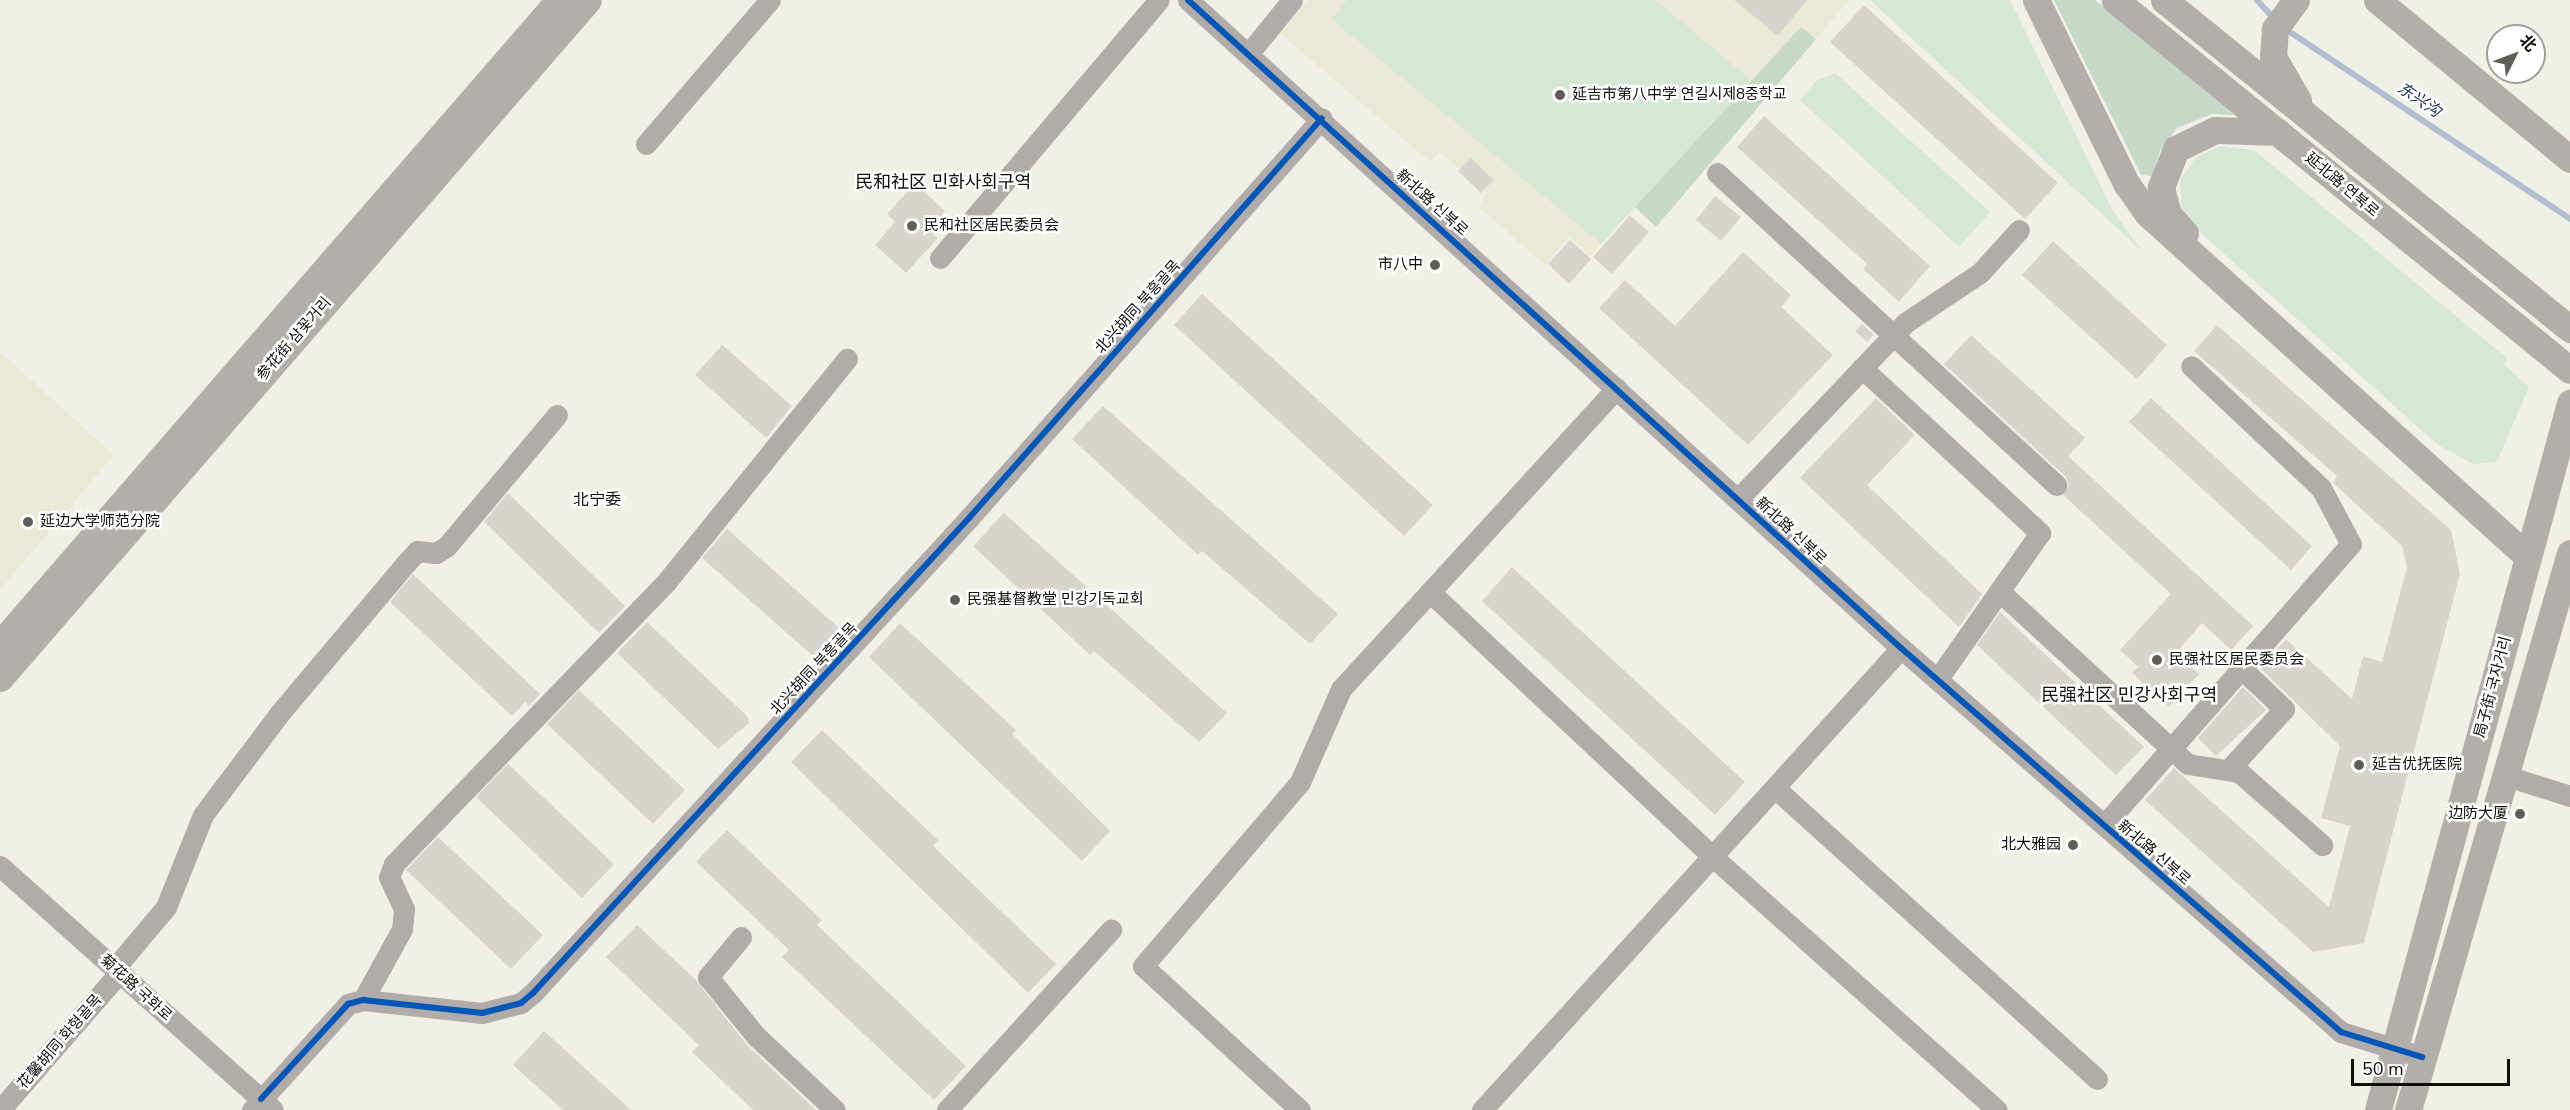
<!DOCTYPE html>
<meta charset="utf-8">
<style>
body{margin:0}
#map{position:relative;width:2570px;height:1110px;overflow:hidden;background:#f1f0e6;font-family:"Nunito Sans","Noto Sans SC","Noto Sans KR",sans-serif}
div>[style]{position:absolute}
.built>*{inset:0;background:#ebe9d6}
.green>*{inset:0;background:#d6e8d5}
.forest>*{inset:0;background:#c6d8c6}
.stream>*{height:6px;margin:-3px;padding:0 3px;transform-origin:3px;border-radius:3px;background:#b2bdd2}
.building>*{inset:0;background:#d8d4cd}
.minor>*{height:21px;margin:-10.5px;padding:0 10.5px;transform-origin:10.5px;border-radius:10.5px;background:#b1aba9}
.major>*{height:27px;margin:-13.5px;padding:0 13.5px;transform-origin:13.5px;border-radius:13.5px;background:#b3aea9}
.cycleway>*{height:6px;margin:-3px;padding:0 3px;transform-origin:3px;border-radius:3px;background:#0057b8}
.dots>*{width:16px;height:16px;translate:-50% -50%;box-sizing:border-box;border:3px solid #fff;border-radius:50%}
span{translate:-50% -50%;white-space:nowrap;text-align:center;line-height:1.15;-webkit-text-stroke:5px #fff;paint-order:stroke}
.poi-label{font-size:15px;color:#0f0e09}
.left{translate:0 -50%;text-align:left}
.right{translate:-100% -50%;text-align:right}
.street-label{font-size:15px;color:#0f0e09}
.water-label{font-size:16px;color:#172a55;font-style:italic}
.neighbourhood-label{font-size:16px;color:#0f0e09}
.quarter-label{font-size:18px;color:#0f0e09}
.north{position:absolute;left:2486px;top:24px;width:60px;height:60px;box-sizing:border-box;background:#fff;border:2px solid #9f9f9d;border-radius:50%;rotate:48deg;font-size:16px;font-weight:700;line-height:24px;text-align:center;color:#0f0e09}
.north::after{content:'';display:block;margin:auto;width:21px;height:27px;background:#5e5d56;clip-path:polygon(50% 0,100% 100%,50% 72%,0 100%)}
.scale{position:absolute;left:2351px;top:1059px;width:159px;height:27px;box-sizing:border-box;border:3px solid #0f0e09;border-top:0;padding-left:8px;font-size:18px;line-height:21px;white-space:nowrap;color:#0f0e09;-webkit-text-stroke:4px #fff;paint-order:stroke}
</style>
<div id="map">
<div class="built">
<div style="clip-path:polygon(1307px 0,1849px 0,1656px 227px,1635px 207px,1590px 256px,1569px 237px,1545px 265px,1479px 207px,1486px 193px,1440px 152px,1430px 162px,1280px 33px)"></div>
<div style="clip-path:polygon(0 352px,114px 455px,0 590px)"></div>
</div>
<div class="green">
<div style="clip-path:polygon(1347px 0,1656px 0,1751px 80px,1601px 244px,1331px 19px)"></div>
<div style="clip-path:polygon(1870px 0,2010px 0,2113px 211px,2142px 251px)"></div>
<div style="clip-path:polygon(1835px 73px,1990px 212px,1959px 247px,1800px 100px,1817px 80px)"></div>
<div style="clip-path:polygon(2220px 146px,2254px 150px,2507px 358px,2505px 365px,2529px 387px,2497px 462px,2473px 464px,2438px 445px,2194px 227px,2182px 208px,2180px 180px,2196px 157px)"></div>
</div>
<div class="forest">
<div style="clip-path:polygon(2054px 0,2095px 0,2234px 115px,2212px 114px,2177px 128px,2160px 151px,2152px 176px,2141px 175px)"></div>
<div style="clip-path:polygon(1801px 27px,1816px 39px,1656px 227px,1635px 207px)"></div>
</div>
<div class="stream">
<div style="left:2257px;top:0;width:25px;rotate:48deg"></div>
<div style="left:2284px;top:28px;width:344px;rotate:33.7deg"></div>
</div>
<div class="building">
<div style="clip-path:polygon(1734px 0,1807px 0,1778px 36px)"></div>
<div style="clip-path:polygon(1864px 5px,2058px 183px,2025px 219px,1830px 42px)"></div>
<div style="clip-path:polygon(1764px 116px,1930px 266px,1899px 302px,1863px 269px,1867px 264px,1737px 147px)"></div>
<div style="clip-path:polygon(1471px 158px,1494px 180px,1481px 193px,1458px 171px)"></div>
<div style="clip-path:polygon(915px 183px,945px 211px,928px 230px,938px 238px,906px 273px,875px 245px,895px 222px,887px 214px)"></div>
<div style="clip-path:polygon(1715px 196px,1741px 217px,1721px 241px,1696px 220px)"></div>
<div style="clip-path:polygon(1630px 215px,1649px 232px,1612px 274px,1593px 257px)"></div>
<div style="clip-path:polygon(1570px 240px,1591px 259px,1569px 284px,1548px 264px)"></div>
<div style="clip-path:polygon(2053px 241px,2167px 345px,2137px 379px,2022px 275px)"></div>
<div style="clip-path:polygon(1743px 252px,1791px 295px,1781px 307px,1833px 355px,1748px 445px,1599px 308px,1625px 280px,1675px 326px)"></div>
<div style="clip-path:polygon(1202px 294px,1433px 505px,1404px 536px,1174px 325px)"></div>
<div style="clip-path:polygon(1862px 324px,1874px 335px,1867px 342px,1855px 331px)"></div>
<div style="clip-path:polygon(2217px 325px,2451px 530px,2460px 574px,2364px 943px,2313px 952px,2145px 800px,2174px 768px,2329px 907px,2350px 826px,2321px 818px,2340px 746px,2260px 668px,2286px 639px,2352px 699px,2363px 656px,2382px 662px,2407px 567px,2402px 546px,2333px 483px,2337px 476px,2194px 351px)"></div>
<div style="clip-path:polygon(1971px 335px,2085px 438px,2068px 456px,2253px 626px,2231px 650px,2202px 623px,2176px 653px,2199px 674px,2169px 707px,2132px 673px,2138px 667px,2120px 650px,2171px 594px,2063px 495px,2069px 485px,2065px 476px,1944px 364px)"></div>
<div style="clip-path:polygon(722px 345px,792px 406px,766px 438px,695px 375px)"></div>
<div style="clip-path:polygon(1876px 398px,1915px 435px,1867px 485px,1982px 594px,1959px 627px,1800px 478px)"></div>
<div style="clip-path:polygon(2151px 398px,2312px 546px,2291px 570px,2129px 422px)"></div>
<div style="clip-path:polygon(1103px 406px,1338px 614px,1310px 644px,1202px 551px,1198px 555px,1072px 439px)"></div>
<div style="clip-path:polygon(508px 493px,625px 606px,599px 633px,484px 522px)"></div>
<div style="clip-path:polygon(1004px 513px,1227px 713px,1199px 742px,1094px 651px,1090px 655px,973px 546px)"></div>
<div style="clip-path:polygon(727px 529px,839px 628px,814px 657px,702px 558px)"></div>
<div style="clip-path:polygon(1512px 567px,1745px 782px,1715px 815px,1482px 601px)"></div>
<div style="clip-path:polygon(413px 574px,540px 694px,529px 706px,525px 702px,512px 716px,390px 602px)"></div>
<div style="clip-path:polygon(2000px 612px,2144px 747px,2116px 775px,1977px 645px)"></div>
<div style="clip-path:polygon(647px 622px,748px 717px,749px 723px,718px 749px,617px 653px)"></div>
<div style="clip-path:polygon(900px 623px,1016px 730px,1012px 734px,1110px 831px,1082px 861px,869px 657px)"></div>
<div style="clip-path:polygon(2243px 687px,2266px 710px,2216px 756px,2198px 738px)"></div>
<div style="clip-path:polygon(579px 690px,685px 790px,653px 824px,547px 724px)"></div>
<div style="clip-path:polygon(822px 730px,938px 840px,933px 846px,1056px 964px,1028px 993px,791px 762px)"></div>
<div style="clip-path:polygon(508px 764px,614px 864px,582px 898px,476px 797px)"></div>
<div style="clip-path:polygon(727px 830px,822px 920px,817px 925px,966px 1066px,934px 1100px,782px 957px,789px 950px,696px 862px)"></div>
<div style="clip-path:polygon(438px 837px,543px 935px,511px 969px,406px 870px)"></div>
<div style="clip-path:polygon(637px 925px,696px 980px,747px 1045px,816px 1110px,753px 1110px,692px 1052px,699px 1045px,606px 957px)"></div>
<div style="clip-path:polygon(544px 1031px,631px 1110px,563px 1110px,513px 1065px)"></div>
</div>
<div class="minor">
<div style="left:1188px;top:0;width:963px;rotate:42.27deg"></div>
<div style="left:1901px;top:648px;width:584px;rotate:41.11deg"></div>
<div style="left:2341px;top:1032px;width:85px;rotate:17.2deg"></div>
<div style="left:1249px;top:53px;width:68px;rotate:-50.9deg"></div>
<div style="left:646px;top:144px;width:190px;rotate:-49.3deg"></div>
<div style="left:1717px;top:173px;width:461px;rotate:42.6deg"></div>
<div style="left:940px;top:258px;width:338px;rotate:-49.7deg"></div>
<div style="left:1862px;top:368px;width:243px;rotate:42.8deg"></div>
<div style="left:2040px;top:533px;width:179px;rotate:125deg"></div>
<div style="left:1738px;top:499px;width:243px;rotate:-46.5deg"></div>
<div style="left:1905px;top:323px;width:90px;rotate:-33.7deg"></div>
<div style="left:1980px;top:273px;width:58px;rotate:-47.8deg"></div>
<div style="left:1999px;top:591px;width:256px;rotate:42.5deg"></div>
<div style="left:2188px;top:764px;width:52px;rotate:8.9deg"></div>
<div style="left:2239px;top:772px;width:111px;rotate:41.3deg"></div>
<div style="left:1430px;top:592px;width:388px;rotate:43.1deg"></div>
<div style="left:1713px;top:857px;width:380px;rotate:41.7deg"></div>
<div style="left:2230px;top:768px;width:80px;rotate:-47.5deg"></div>
<div style="left:2284px;top:709px;width:59px;rotate:-136.4deg"></div>
<div style="left:2507px;top:776px;width:66px;rotate:17.6deg"></div>
<div style="left:1775px;top:788px;width:434px;rotate:42.1deg"></div>
<div style="left:2104px;top:825px;width:374px;rotate:-48.7deg"></div>
<div style="left:2351px;top:544px;width:64px;rotate:-118.2deg"></div>
<div style="left:2321px;top:488px;width:178px;rotate:-136.8deg"></div>
<div style="left:0;top:866px;width:366px;rotate:41.8deg"></div>
<div style="left:741px;top:937px;width:52px;rotate:129.5deg"></div>
<div style="left:708px;top:977px;width:76px;rotate:50.9deg"></div>
<div style="left:756px;top:1036px;width:108px;rotate:43.1deg"></div>
<div style="left:114px;top:969px;width:81px;rotate:-50deg"></div>
<div style="left:166px;top:907px;width:99px;rotate:-68.1deg"></div>
<div style="left:203px;top:815px;width:126px;rotate:-53deg"></div>
<div style="left:279px;top:714px;width:197px;rotate:-49.9deg"></div>
<div style="left:406px;top:563px;width:16px;rotate:-47deg"></div>
<div style="left:417px;top:551px;width:19px;rotate:6deg"></div>
<div style="left:436px;top:553px;width:13px;rotate:-32deg"></div>
<div style="left:447px;top:546px;width:171px;rotate:-50deg"></div>
<div style="left:363px;top:1000px;width:81px;rotate:-61.2deg"></div>
<div style="left:402px;top:929px;width:20px;rotate:-84deg"></div>
<div style="left:404px;top:909px;width:35px;rotate:-115deg"></div>
<div style="left:389px;top:877px;width:14px;rotate:-69deg"></div>
<div style="left:394px;top:864px;width:393px;rotate:-46deg"></div>
<div style="left:667px;top:581px;width:286px;rotate:-51deg"></div>
<div style="left:0;top:1110px;width:181px;rotate:-49deg"></div>
<div style="left:252px;top:1110px;width:143px;rotate:-47.8deg"></div>
<div style="left:348px;top:1004px;width:16px;rotate:-15deg"></div>
<div style="left:363px;top:1000px;width:120px;rotate:6.2deg"></div>
<div style="left:482px;top:1013px;width:40px;rotate:-14.4deg"></div>
<div style="left:521px;top:1003px;width:16px;rotate:-40deg"></div>
<div style="left:533px;top:993px;width:645px;rotate:-47.45deg"></div>
<div style="left:969px;top:518px;width:533px;rotate:-48.57deg"></div>
<div style="left:947px;top:1110px;width:244px;rotate:-47.7deg"></div>
<div style="left:1300px;top:1110px;width:213px;rotate:-137.5deg"></div>
<div style="left:1143px;top:966px;width:242px;rotate:-49.5deg"></div>
<div style="left:1300px;top:782px;width:102px;rotate:-66.2deg"></div>
<div style="left:1341px;top:689px;width:408px;rotate:-47.5deg"></div>
<div style="left:1482px;top:1110px;width:624px;rotate:-47.79deg"></div>
</div>
<div class="major">
<div style="left:2036px;top:0;width:204px;rotate:63.8deg"></div>
<div style="left:2126px;top:183px;width:38px;rotate:55deg"></div>
<div style="left:2148px;top:214px;width:512px;rotate:42.07deg"></div>
<div style="left:2115px;top:0;width:586px;rotate:39.12deg"></div>
<div style="left:2164px;top:0;width:523px;rotate:39.02deg"></div>
<div style="left:2296px;top:0;width:36px;rotate:126deg"></div>
<div style="left:2275px;top:29px;width:28px;rotate:94deg"></div>
<div style="left:2273px;top:57px;width:50px;rotate:59.8deg"></div>
<div style="left:2377px;top:0;width:250px;rotate:39.5deg"></div>
<div style="left:2185px;top:233px;width:25px;rotate:-132deg"></div>
<div style="left:2168px;top:214px;width:28px;rotate:-105deg"></div>
<div style="left:2161px;top:187px;width:41px;rotate:-68.5deg"></div>
<div style="left:2176px;top:149px;width:43px;rotate:-26deg"></div>
<div style="left:2215px;top:130px;width:63px;rotate:1.8deg"></div>
<div style="left:0;top:644px;width:853px;rotate:-49.04deg"></div>
<div style="left:0;top:678px;width:897px;rotate:-49.07deg"></div>
<div style="left:2378px;top:1110px;width:733px;rotate:-74.81deg"></div>
<div style="left:2408px;top:1110px;width:580px;rotate:-73.78deg"></div>
</div>
<div class="cycleway">
<div style="left:1188px;top:0;width:963px;rotate:42.27deg"></div>
<div style="left:1901px;top:648px;width:584px;rotate:41.11deg"></div>
<div style="left:2341px;top:1032px;width:85px;rotate:17.2deg"></div>
<div style="left:261px;top:1099px;width:129px;rotate:-47.5deg"></div>
<div style="left:348px;top:1004px;width:16px;rotate:-15deg"></div>
<div style="left:363px;top:1000px;width:120px;rotate:6.2deg"></div>
<div style="left:482px;top:1013px;width:40px;rotate:-14.4deg"></div>
<div style="left:521px;top:1003px;width:16px;rotate:-40deg"></div>
<div style="left:533px;top:993px;width:645px;rotate:-47.45deg"></div>
<div style="left:969px;top:518px;width:533px;rotate:-48.57deg"></div>
</div>
<div class="dots">
<div style="left:1560px;top:95px;background:#5e5d56"></div>
<div style="left:912px;top:226px;background:#5e5d56"></div>
<div style="left:1435px;top:265px;background:#5e5d56"></div>
<div style="left:28px;top:522px;background:#5e5d56"></div>
<div style="left:955px;top:600px;background:#5e5d56"></div>
<div style="left:2157px;top:660px;background:#5e5d56"></div>
<div style="left:2359px;top:765px;background:#5e5d56"></div>
<div style="left:2520px;top:814px;background:#5e5d56"></div>
<div style="left:2073px;top:845px;background:#5e5d56"></div>
</div>
<div class="poi-label">
<span class="left" style="left:1572px;top:95px">延吉市第八中学 연길시제8중학교</span>
<span class="left" style="left:924px;top:226px">民和社区居民委员会</span>
<span class="right" style="left:1423px;top:265px">市八中</span>
<span class="left" style="left:40px;top:522px">延边大学师范分院</span>
<span class="left" style="left:967px;top:600px">民强基督教堂 민강기독교회</span>
<span class="left" style="left:2169px;top:660px">民强社区居民委员会</span>
<span class="left" style="left:2372px;top:765px">延吉优抚医院</span>
<span class="right" style="left:2508px;top:814px">边防大厦</span>
<span class="right" style="left:2061px;top:845px">北大雅园</span>
</div>
<div class="street-label">
<span style="left:2342px;top:185px;rotate:40deg">延北路 연북로</span>
<span style="left:1432px;top:203px;rotate:42deg">新北路 신북로</span>
<span style="left:1138px;top:307px;rotate:-48deg">北兴胡同 북흥골목</span>
<span style="left:294px;top:339px;rotate:-49deg">参花街 삼꽃거리</span>
<span style="left:1791px;top:531px;rotate:43deg">新北路 신북로</span>
<span style="left:814px;top:669px;rotate:-47deg">北兴胡同 북흥골목</span>
<span style="left:2493px;top:687px;rotate:-75deg">局子街 국자거리</span>
<span style="left:2154px;top:853px;rotate:41deg">新北路 신북로</span>
<span style="left:136px;top:988px;rotate:42deg">菊花路 국화로</span>
<span style="left:60px;top:1042px;rotate:-49deg">花馨胡同 화형골목</span>
</div>
<div class="water-label">
<span style="left:2419px;top:100px;rotate:34deg">东兴沟</span>
</div>
<div class="neighbourhood-label">
<span style="left:597px;top:500px">北宁委</span>
</div>
<div class="quarter-label">
<span style="left:943px;top:182px">民和社区 민화사회구역</span>
<span style="left:2129px;top:695px">民强社区 민강사회구역</span>
</div>
<div class="north">北</div>
<div class="scale">50 m</div>
</div>
